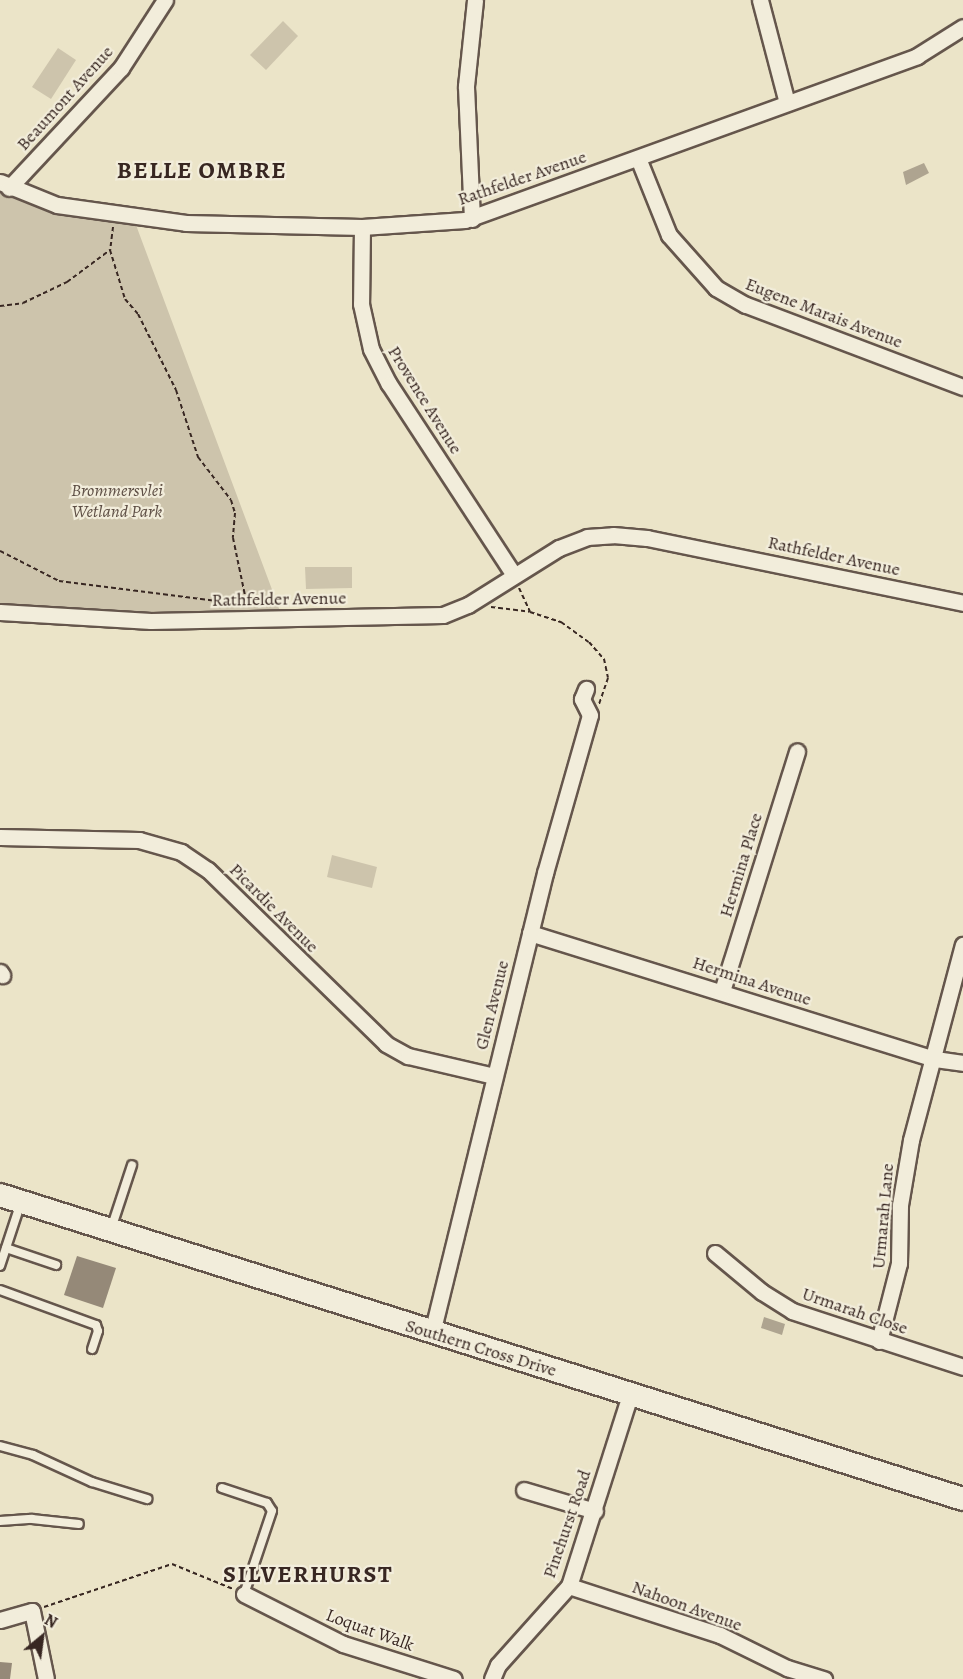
<!DOCTYPE html>
<style>
body{margin:0}
#map{position:relative;width:963px;height:1679px;overflow:hidden;background:#ebe4c8;font-family:Alegreya,serif}
div>[style]{position:absolute}
.green>*{inset:0;background:#cdc4ac}
.water>*{inset:0;background:#aea490}
.building>*{inset:0;background:#958978}
.path>*{height:2px;margin-top:-1px;transform-origin:0;background:repeating-linear-gradient(90deg,#382722 0 4.5px,transparent 0 7.5px)}
.roads{filter:drop-shadow(2px 0 #65564c) drop-shadow(-2px 0 #65564c) drop-shadow(0 2px #65564c) drop-shadow(0 -2px #65564c)}
.lane>*{height:8px;margin:-4px;padding:0 4px;transform-origin:4px;border-radius:4px;background:#f2eddb}
.street>*{height:15px;margin:-7.5px;padding:0 7.5px;transform-origin:7.5px;border-radius:7.5px;background:#f2eddb}
.secondary>*{height:22px;margin:-11px;padding:0 11px;transform-origin:11px;border-radius:11px;background:#f2eddb}
span{translate:-50% -50%;white-space:nowrap;text-align:center;line-height:1.15;-webkit-text-stroke:4.5px #f2eddb;paint-order:stroke}
.street-label{font-size:18px;color:#382722}
.park-label{font-size:18px;color:#5d4e44;font-style:italic}
.district-label{font-size:24px;color:#382722;font-weight:700;letter-spacing:1.5px}
.north{position:absolute;left:12px;top:1607px;width:60px;height:60px;-webkit-text-stroke:4px #f2eddb;paint-order:stroke;rotate:29deg;font-size:16px;font-weight:700;line-height:24px;text-align:center;color:#382722}
.north::after{content:'';display:block;margin:auto;width:21px;height:27px;background:#382722;clip-path:polygon(50% 0,100% 100%,50% 72%,0 100%)}
</style>
<div id="map">
<div class="green">
<div style="clip-path:polygon(283px 21px,298px 36px,266px 70px,250px 55px)"></div>
<div style="clip-path:polygon(58px 48px,76px 60px,51px 99px,32px 87px)"></div>
<div style="clip-path:polygon(0 182px,9px 188px,133px 217px,283px 619px,0 612px)"></div>
<div style="clip-path:polygon(305px 567px,352px 567px,352px 588px,306px 589px)"></div>
<div style="clip-path:polygon(332px 855px,377px 867px,372px 888px,327px 877px)"></div>
</div>
<div class="water">
<div style="clip-path:polygon(924px 163px,929px 173px,906px 185px,903px 172px)"></div>
<div style="clip-path:polygon(764px 1317px,785px 1324px,782px 1335px,761px 1328px)"></div>
</div>
<div class="building">
<div style="clip-path:polygon(77px 1256px,116px 1268px,103px 1308px,64px 1295px)"></div>
<div style="clip-path:polygon(0 1662px,12px 1663px,10px 1679px,0 1679px)"></div>
</div>
<div class="path">
<div style="left:113px;top:227px;width:23px;rotate:97deg"></div>
<div style="left:110px;top:250px;width:51px;rotate:73deg"></div>
<div style="left:125px;top:299px;width:20px;rotate:49deg"></div>
<div style="left:138px;top:314px;width:85px;rotate:63.4deg"></div>
<div style="left:176px;top:390px;width:71px;rotate:71.8deg"></div>
<div style="left:198px;top:457px;width:54px;rotate:52.5deg"></div>
<div style="left:231px;top:500px;width:14px;rotate:73deg"></div>
<div style="left:235px;top:513px;width:25px;rotate:95deg"></div>
<div style="left:233px;top:538px;width:68px;rotate:78.2deg"></div>
<div style="left:0;top:306px;width:23px;rotate:-7deg"></div>
<div style="left:23px;top:303px;width:49px;rotate:-25.5deg"></div>
<div style="left:67px;top:282px;width:54px;rotate:-36.7deg"></div>
<div style="left:0;top:551px;width:66px;rotate:27deg"></div>
<div style="left:59px;top:581px;width:183px;rotate:7.2deg"></div>
<div style="left:519px;top:588px;width:26px;rotate:65deg"></div>
<div style="left:530px;top:612px;width:33px;rotate:18deg"></div>
<div style="left:561px;top:622px;width:34px;rotate:36deg"></div>
<div style="left:589px;top:642px;width:23px;rotate:49deg"></div>
<div style="left:604px;top:659px;width:19px;rotate:78deg"></div>
<div style="left:608px;top:678px;width:28px;rotate:109deg"></div>
<div style="left:491px;top:607px;width:39px;rotate:7deg"></div>
<div style="left:44px;top:1607px;width:135px;rotate:-18.6deg"></div>
<div style="left:172px;top:1564px;width:66px;rotate:22.3deg"></div>
</div>
<div class="roads">
<div class="lane">
<div style="left:112px;top:1226px;width:64px;rotate:-71.8deg"></div>
<div style="left:6px;top:1248px;width:53px;rotate:18.8deg"></div>
<div style="left:0;top:1266px;width:64px;rotate:-71.8deg"></div>
<div style="left:0;top:1290px;width:102px;rotate:20deg"></div>
<div style="left:96px;top:1325px;width:6px;rotate:72deg"></div>
<div style="left:98px;top:1331px;width:19px;rotate:108deg"></div>
<div style="left:0;top:1446px;width:34px;rotate:15deg"></div>
<div style="left:33px;top:1455px;width:65px;rotate:24.6deg"></div>
<div style="left:92px;top:1482px;width:58px;rotate:17.2deg"></div>
<div style="left:222px;top:1488px;width:47px;rotate:18.4deg"></div>
<div style="left:267px;top:1503px;width:9px;rotate:58deg"></div>
<div style="left:272px;top:1511px;width:88px;rotate:108.6deg"></div>
<div style="left:0;top:1521px;width:32px;rotate:-4deg"></div>
<div style="left:32px;top:1519px;width:47px;rotate:6.1deg"></div>
</div>
<div class="street">
<div style="left:760px;top:0;width:106px;rotate:75.3deg"></div>
<div style="left:638px;top:158px;width:83px;rotate:68.1deg"></div>
<div style="left:669px;top:235px;width:71px;rotate:48.4deg"></div>
<div style="left:716px;top:288px;width:34px;rotate:30deg"></div>
<div style="left:746px;top:305px;width:232px;rotate:20.7deg"></div>
<div style="left:0;top:182px;width:61px;rotate:22deg"></div>
<div style="left:57px;top:205px;width:130px;rotate:7.9deg"></div>
<div style="left:186px;top:223px;width:176px;rotate:1.3deg"></div>
<div style="left:362px;top:227px;width:103px;rotate:-3.9deg"></div>
<div style="left:465px;top:220px;width:481px;rotate:-19.9deg"></div>
<div style="left:917px;top:56px;width:54px;rotate:-32.2deg"></div>
<div style="left:9px;top:188px;width:164px;rotate:-47deg"></div>
<div style="left:121px;top:68px;width:81px;rotate:-57.1deg"></div>
<div style="left:472px;top:219px;width:133px;rotate:-92.6deg"></div>
<div style="left:466px;top:86px;width:86px;rotate:-84deg"></div>
<div style="left:362px;top:227px;width:77px;rotate:90.7deg"></div>
<div style="left:361px;top:304px;width:46px;rotate:77.5deg"></div>
<div style="left:371px;top:349px;width:39px;rotate:63deg"></div>
<div style="left:389px;top:384px;width:228px;rotate:56.8deg"></div>
<div style="left:0;top:612px;width:151px;rotate:3.4deg"></div>
<div style="left:151px;top:621px;width:292px;rotate:-1.2deg"></div>
<div style="left:443px;top:615px;width:27px;rotate:-22deg"></div>
<div style="left:468px;top:605px;width:107px;rotate:-32.1deg"></div>
<div style="left:559px;top:548px;width:30px;rotate:-21deg"></div>
<div style="left:587px;top:537px;width:26px;rotate:-4deg"></div>
<div style="left:613px;top:535px;width:34px;rotate:5deg"></div>
<div style="left:647px;top:538px;width:323px;rotate:11.6deg"></div>
<div style="left:0;top:837px;width:139px;rotate:1.2deg"></div>
<div style="left:139px;top:840px;width:44px;rotate:15.9deg"></div>
<div style="left:181px;top:852px;width:32px;rotate:34deg"></div>
<div style="left:208px;top:870px;width:249px;rotate:44.3deg"></div>
<div style="left:386px;top:1044px;width:25px;rotate:29deg"></div>
<div style="left:408px;top:1056px;width:88px;rotate:13.1deg"></div>
<div style="left:530px;top:933px;width:424px;rotate:17.3deg"></div>
<div style="left:935px;top:1059px;width:28px;rotate:8deg"></div>
<div style="left:0;top:972px;width:4px;rotate:56deg"></div>
<div style="left:722px;top:991px;width:251px;rotate:-72.6deg"></div>
<div style="left:715px;top:1253px;width:61px;rotate:39.7deg"></div>
<div style="left:762px;top:1292px;width:36px;rotate:32deg"></div>
<div style="left:792px;top:1311px;width:180px;rotate:18.1deg"></div>
<div style="left:432px;top:1333px;width:474px;rotate:-76.2deg"></div>
<div style="left:545px;top:873px;width:164px;rotate:-74.1deg"></div>
<div style="left:590px;top:715px;width:18px;rotate:-117deg"></div>
<div style="left:582px;top:699px;width:11px;rotate:-68deg"></div>
<div style="left:879px;top:1341px;width:81px;rotate:-75.6deg"></div>
<div style="left:899px;top:1263px;width:58px;rotate:-89deg"></div>
<div style="left:900px;top:1205px;width:66px;rotate:-80.4deg"></div>
<div style="left:911px;top:1140px;width:202px;rotate:-75.1deg"></div>
<div style="left:524px;top:1490px;width:74px;rotate:16.5deg"></div>
<div style="left:569px;top:1586px;width:159px;rotate:18deg"></div>
<div style="left:720px;top:1635px;width:75px;rotate:26.2deg"></div>
<div style="left:787px;top:1668px;width:39px;rotate:17deg"></div>
<div style="left:244px;top:1594px;width:111px;rotate:26.8deg"></div>
<div style="left:343px;top:1644px;width:116px;rotate:17.5deg"></div>
<div style="left:0;top:1620px;width:33px;rotate:-16deg"></div>
<div style="left:32px;top:1611px;width:69px;rotate:78.4deg"></div>
<div style="left:492px;top:1679px;width:15px;rotate:-67deg"></div>
<div style="left:498px;top:1665px;width:106px;rotate:-48.1deg"></div>
<div style="left:569px;top:1586px;width:201px;rotate:-72.3deg"></div>
</div>
<div class="secondary">
<div style="left:0;top:1195px;width:1010px;rotate:17.52deg"></div>
</div>
</div>
<div class="street-label">
<span style="left:65px;top:98px;rotate:-48deg">Beaumont Avenue</span>
<span style="left:522px;top:178px;rotate:-19deg">Rathfelder Avenue</span>
<span style="left:824px;top:313px;rotate:21deg">Eugene Marais Avenue</span>
<span style="left:425px;top:400px;rotate:58deg">Provence Avenue</span>
<span style="left:834px;top:556px;rotate:12deg">Rathfelder Avenue</span>
<span style="left:279px;top:599px;rotate:-1deg">Rathfelder Avenue</span>
<span style="left:741px;top:865px;rotate:-73deg">Hermina Place</span>
<span style="left:274px;top:908px;rotate:45deg">Picardie Avenue</span>
<span style="left:752px;top:981px;rotate:18deg">Hermina Avenue</span>
<span style="left:492px;top:1005px;rotate:-76deg">Glen Avenue</span>
<span style="left:883px;top:1216px;rotate:-85deg">Urmarah Lane</span>
<span style="left:855px;top:1311px;rotate:19deg">Urmarah Close</span>
<span style="left:481px;top:1348px;rotate:17deg">Southern Cross Drive</span>
<span style="left:567px;top:1524px;rotate:-71deg">Pinehurst Road</span>
<span style="left:687px;top:1606px;rotate:20deg">Nahoon Avenue</span>
<span style="left:370px;top:1630px;rotate:20deg">Loquat Walk</span>
</div>
<div class="park-label">
<span style="left:117px;top:501px">Brommersvlei<br>Wetland Park</span>
</div>
<div class="district-label">
<span style="left:202px;top:171px">BELLE OMBRE</span>
<span style="left:308px;top:1575px">SILVERHURST</span>
</div>
<div class="north">N</div>
</div>
